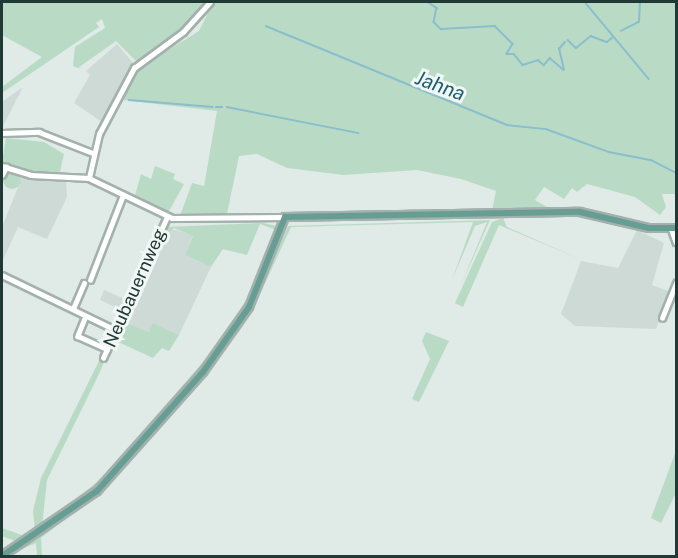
<!DOCTYPE html>
<style>
body{margin:0}
#map{position:relative;width:678px;height:558px;overflow:hidden;background:#e0eae6;font-family:"Public Sans",sans-serif}
div>[style]{position:absolute}
.built>*{inset:0;background:#cedad5}
.green>*{inset:0;background:#b9dbc5}
.round{border-radius:50%}
.stream>*{height:1.5px;margin:-0.75px;padding:0 0.75px;transform-origin:0.75px;border-radius:0.75px;background:#8abecd}
.roads{filter:drop-shadow(2px 0 #a3b1ad) drop-shadow(-2px 0 #a3b1ad) drop-shadow(0 2px #a3b1ad) drop-shadow(0 -2px #a3b1ad)}
.minor>*{height:4.5px;margin:-2.25px;padding:0 2.25px;transform-origin:2.25px;border-radius:2.25px;background:#fff}
.major>*{height:6px;margin:-3px;padding:0 3px;transform-origin:3px;border-radius:3px;background:#669e93}
span{translate:-50% -50%;white-space:nowrap;text-align:center;line-height:1.15;-webkit-text-stroke:6px #f0f7f4;paint-order:stroke}
.street-label{font-size:18px;color:#213935}
.water-label{font-size:20px;color:#1f5e72;font-style:italic}
.frame{position:absolute;inset:0;border:3px solid #213935;pointer-events:none}
</style>
<div id="map">
<div class="built">
<div style="clip-path:polygon(117px 44px,134px 64px,102px 122px,74px 103px,90px 75px,86px 71px)"></div>
<div style="clip-path:polygon(23px 87px,2px 128px,2px 102px)"></div>
<div style="clip-path:polygon(23px 175px,66px 179px,67px 197px,47px 239px,18px 227px,2px 262px,2px 227px)"></div>
<div style="clip-path:polygon(165px 227px,193px 235px,185px 255px,211px 267px,179px 335px,154px 324px,149px 332px,122px 321px)"></div>
<div style="clip-path:polygon(637px 230px,664px 243px,652px 285px,671px 292px,656px 329px,575px 326px,561px 314px,581px 261px,618px 268px)"></div>
<div style="clip-path:polygon(104px 290px,127px 300px,122px 310px,100px 300px)"></div>
</div>
<div class="green">
<div style="clip-path:polygon(2px 2px,200px 2px,204px 5px,177px 35px,137px 62px,116px 41px,78px 68px,73px 66px,75px 47px,105px 28px,102px 19px,96px 23px,99px 27px,2px 93px,2px 87px,42px 57px,2px 35px)"></div>
<div style="clip-path:polygon(evenodd,202px 2px,210px 6px,215px 2px,676px 2px,675px 194px,662px 194px,666px 207px,660px 215px,635px 197px,587px 184px,577px 192px,572px 188px,564px 199px,544px 187px,535px 200px,554px 211px,180px 216px,192px 183px,204px 186px,217px 111px,123px 100px,139px 68px,199px 31px,210px 9px,202px 2px,257px 154px,287px 168px,343px 175px,417px 170px,461px 179px,496px 191px,492px 210px,227px 214px,239px 156px,257px 154px)"></div>
<div style="clip-path:polygon(6px 138px,44px 142px,64px 154px,60px 172px,30px 172px,2px 162px)"></div>
<div style="clip-path:polygon(155px 166px,175px 174px,173px 179px,184px 184px,168px 213px,134px 199px,141px 174px,151px 179px)"></div>
<div class="round" style="left:3px;top:171px;width:18px;height:18px"></div>
<div style="clip-path:polygon(503px 218px,507px 227px,582px 260px,499px 225px,463px 307px,455px 303px,492px 222px)"></div>
<div style="clip-path:polygon(490px 220px,461px 285px,487px 222px,475px 226px,452px 280px,473px 222px,291px 227px,262px 290px,240px 330px,180px 406px,99px 493px,41px 538px,42px 556px,37px 556px,36px 543px,5px 556px,86px 502px,178px 404px,239px 328px,288px 226px)"></div>
<div style="clip-path:polygon(263px 223px,277px 226px,275px 242px,267px 263px,247px 306px,212px 358px,93px 491px,55px 522px,2px 554px,15px 541px,2px 536px,2px 528px,24px 536px,35px 530px,33px 511px,41px 478px,100px 359px,104px 362px,100px 372px,47px 480px,42px 526px,103px 477px,210px 354px,255px 287px,276px 230px,260px 224px,247px 255px,223px 249px,211px 267px,185px 255px,193px 236px,174px 228px,154px 247px,165px 227px)"></div>
<div style="clip-path:polygon(122px 321px,149px 332px,153px 323px,179px 335px,169px 351px,162px 348px,153px 358px,114px 340px)"></div>
<div style="clip-path:polygon(426px 332px,449px 341px,419px 402px,412px 399px,430px 359px,422px 341px)"></div>
<div style="clip-path:polygon(676px 451px,676px 493px,661px 523px,651px 518px)"></div>
</div>
<div class="stream">
<div style="left:428px;top:2px;width:11px;rotate:34deg"></div>
<div style="left:437px;top:8px;width:14px;rotate:102deg"></div>
<div style="left:434px;top:22px;width:10px;rotate:45deg"></div>
<div style="left:441px;top:29px;width:54px;rotate:-3.2deg"></div>
<div style="left:495px;top:26px;width:25px;rotate:45deg"></div>
<div style="left:513px;top:44px;width:12px;rotate:121deg"></div>
<div style="left:507px;top:54px;width:7px"></div>
<div style="left:514px;top:54px;width:14px;rotate:51deg"></div>
<div style="left:523px;top:65px;width:16px;rotate:-18deg"></div>
<div style="left:538px;top:60px;width:8px;rotate:40deg"></div>
<div style="left:544px;top:65px;width:9px;rotate:-49deg"></div>
<div style="left:550px;top:58px;width:18px;rotate:41deg"></div>
<div style="left:564px;top:70px;width:22px;rotate:-103deg"></div>
<div style="left:559px;top:49px;width:9px;rotate:-49deg"></div>
<div style="left:585px;top:2px;width:100px;rotate:50.3deg"></div>
<div style="left:665px;top:2px;width:2px"></div>
<div style="left:266px;top:26px;width:261px;rotate:22.3deg"></div>
<div style="left:507px;top:125px;width:39px;rotate:6deg"></div>
<div style="left:546px;top:129px;width:67px;rotate:20.1deg"></div>
<div style="left:609px;top:152px;width:43px;rotate:10.8deg"></div>
<div style="left:651px;top:160px;width:28px;rotate:27deg"></div>
<div style="left:621px;top:31px;width:20px;rotate:-27deg"></div>
<div style="left:639px;top:22px;width:20px;rotate:-87deg"></div>
<div style="left:568px;top:40px;width:11px;rotate:45deg"></div>
<div style="left:576px;top:48px;width:19px;rotate:-39deg"></div>
<div style="left:591px;top:36px;width:17px;rotate:21deg"></div>
<div style="left:607px;top:42px;width:6px;rotate:-39deg"></div>
<div style="left:129px;top:100px;width:84px;rotate:4.8deg"></div>
<div style="left:216px;top:107px;width:6px"></div>
<div style="left:227px;top:107px;width:134px;rotate:11.2deg"></div>
</div>
<div class="roads">
<div class="minor">
<div style="left:2px;top:133px;width:37px;rotate:-2deg"></div>
<div style="left:39px;top:132px;width:58px;rotate:21.3deg"></div>
<div style="left:2px;top:166px;width:30px;rotate:17deg"></div>
<div style="left:31px;top:175px;width:58px;rotate:3deg"></div>
<div style="left:89px;top:178px;width:92px;rotate:25.7deg"></div>
<div style="left:172px;top:218px;width:113px;rotate:-0.5deg"></div>
<div style="left:2px;top:175px;width:9px;rotate:-63deg"></div>
<div style="left:89px;top:178px;width:45px;rotate:-77.2deg"></div>
<div style="left:99px;top:134px;width:75px;rotate:-62.1deg"></div>
<div style="left:134px;top:68px;width:61px;rotate:-36.3deg"></div>
<div style="left:183px;top:32px;width:40px;rotate:-48deg"></div>
<div style="left:671px;top:228px;width:15px;rotate:70deg"></div>
<div style="left:2px;top:275px;width:127px;rotate:25.8deg"></div>
<div style="left:90px;top:280px;width:91px;rotate:-68.8deg"></div>
<div style="left:73px;top:309px;width:28px;rotate:-67deg"></div>
<div style="left:86px;top:316px;width:22px;rotate:112deg"></div>
<div style="left:78px;top:336px;width:32px;rotate:24deg"></div>
<div style="left:662px;top:318px;width:38px;rotate:-68deg"></div>
<div style="left:103px;top:358px;width:155px;rotate:-65.6deg"></div>
</div>
<div class="major">
<div style="left:2px;top:556px;width:115px;rotate:-34.4deg"></div>
<div style="left:97px;top:491px;width:159px;rotate:-48.3deg"></div>
<div style="left:203px;top:372px;width:80px;rotate:-54.7deg"></div>
<div style="left:249px;top:307px;width:97px;rotate:-68.2deg"></div>
<div style="left:285px;top:217px;width:295px;rotate:-1deg"></div>
<div style="left:580px;top:212px;width:71px;rotate:13.1deg"></div>
<div style="left:649px;top:228px;width:27px"></div>
</div>
</div>
<div class="street-label">
<span style="left:135px;top:288px;rotate:-66deg">Neubauernweg</span>
</div>
<div class="water-label">
<span style="left:440px;top:86px;rotate:20deg">Jahna</span>
</div>
<div class="frame"></div>
</div>
